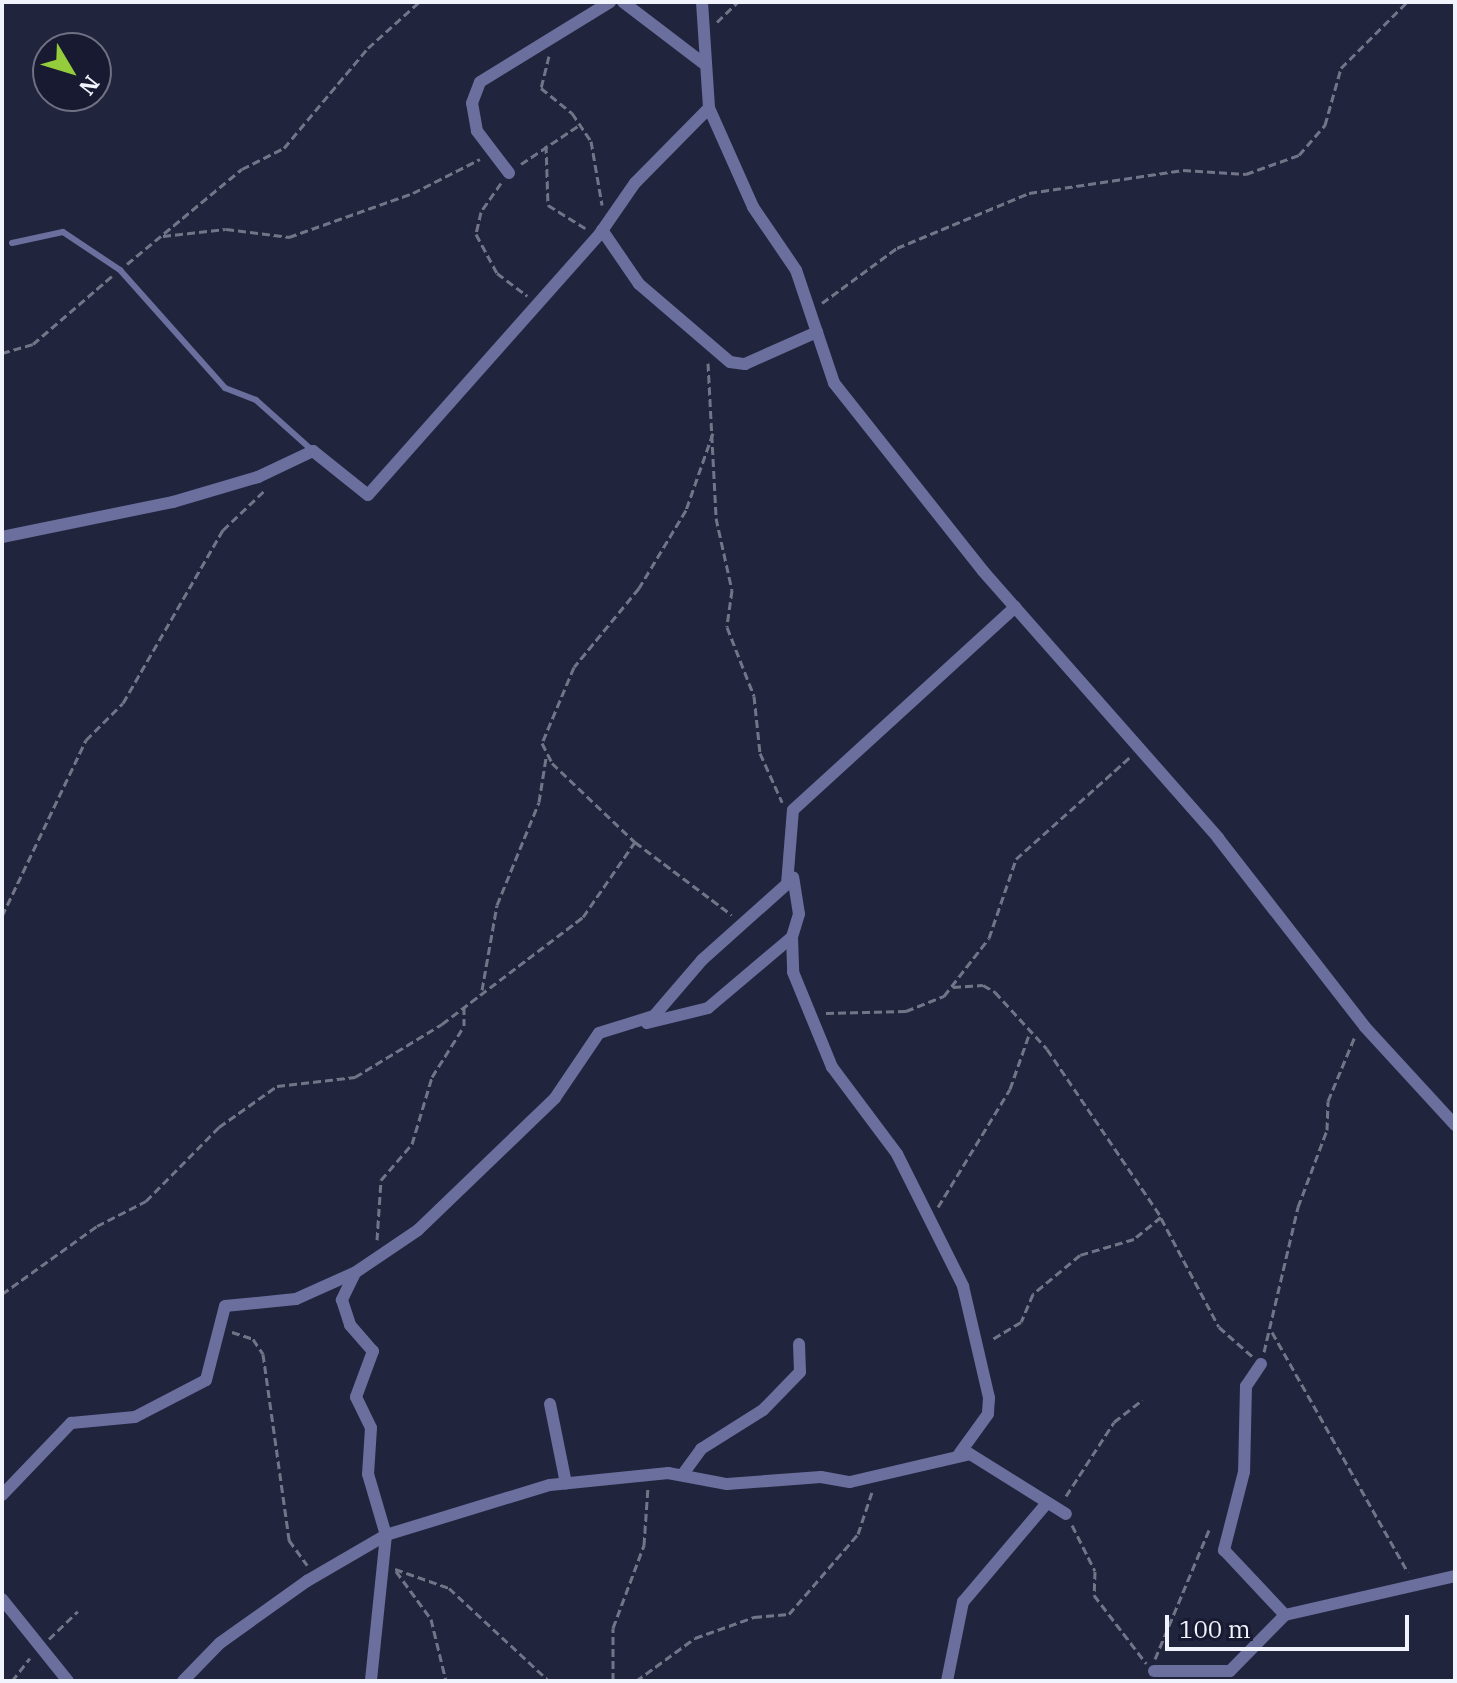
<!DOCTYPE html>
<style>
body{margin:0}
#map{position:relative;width:1457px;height:1683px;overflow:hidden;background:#21243d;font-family:"IBM Plex Serif",serif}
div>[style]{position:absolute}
.path>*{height:3px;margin-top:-1.5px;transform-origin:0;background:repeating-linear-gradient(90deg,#727487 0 8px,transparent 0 12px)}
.lane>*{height:6px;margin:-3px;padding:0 3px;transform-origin:3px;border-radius:3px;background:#6a6f9e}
.street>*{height:12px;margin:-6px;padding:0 6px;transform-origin:6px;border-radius:6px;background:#6a6f9e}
span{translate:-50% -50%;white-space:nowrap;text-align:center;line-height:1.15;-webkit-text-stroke:8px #181a32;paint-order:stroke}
.frame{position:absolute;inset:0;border:4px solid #f1f3fd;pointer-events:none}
.north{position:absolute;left:32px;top:32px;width:80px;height:80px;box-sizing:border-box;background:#181a32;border:2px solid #6f7183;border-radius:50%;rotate:128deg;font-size:22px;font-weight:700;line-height:32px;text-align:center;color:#f1f3fd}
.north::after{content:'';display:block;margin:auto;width:28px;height:36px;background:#94cc3c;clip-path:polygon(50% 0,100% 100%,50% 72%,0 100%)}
.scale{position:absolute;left:1165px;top:1615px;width:244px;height:36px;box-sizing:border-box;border:4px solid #f1f3fd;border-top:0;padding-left:10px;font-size:24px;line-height:28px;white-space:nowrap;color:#f1f3fd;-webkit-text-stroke:6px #181a32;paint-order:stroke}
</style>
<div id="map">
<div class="path">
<div style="left:717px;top:22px;width:29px;rotate:-44deg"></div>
<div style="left:549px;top:56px;width:33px;rotate:104deg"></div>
<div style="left:541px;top:88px;width:40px;rotate:39deg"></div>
<div style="left:572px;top:113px;width:34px;rotate:56deg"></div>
<div style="left:591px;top:141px;width:65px;rotate:80.2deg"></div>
<div style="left:546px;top:145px;width:60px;rotate:88.1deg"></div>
<div style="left:548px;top:205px;width:44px;rotate:31.9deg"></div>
<div style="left:521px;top:164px;width:72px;rotate:-33.7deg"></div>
<div style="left:501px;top:183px;width:35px;rotate:125deg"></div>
<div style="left:481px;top:212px;width:23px;rotate:103deg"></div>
<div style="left:476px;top:234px;width:44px;rotate:61.7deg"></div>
<div style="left:497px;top:273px;width:38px;rotate:37deg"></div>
<div style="left:163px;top:236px;width:63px;rotate:-6.3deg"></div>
<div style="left:226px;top:229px;width:64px;rotate:7.2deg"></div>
<div style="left:289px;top:237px;width:132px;rotate:-19.5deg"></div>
<div style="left:413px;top:193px;width:75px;rotate:-26.9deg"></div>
<div style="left:127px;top:264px;width:149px;rotate:-39.6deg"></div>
<div style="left:242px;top:169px;width:47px;rotate:-26.6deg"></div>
<div style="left:284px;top:148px;width:131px;rotate:-50deg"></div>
<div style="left:368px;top:48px;width:69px;rotate:-42deg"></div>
<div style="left:822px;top:303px;width:93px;rotate:-36.3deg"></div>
<div style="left:897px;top:248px;width:143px;rotate:-22.6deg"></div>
<div style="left:1029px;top:193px;width:156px;rotate:-8.5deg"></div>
<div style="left:1183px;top:170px;width:63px;rotate:3.6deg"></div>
<div style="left:1246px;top:174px;width:56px;rotate:-19.7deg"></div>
<div style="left:1299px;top:155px;width:40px;rotate:-49deg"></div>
<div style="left:1325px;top:125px;width:59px;rotate:-74.3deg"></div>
<div style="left:1341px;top:68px;width:93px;rotate:-45deg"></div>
<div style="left:2px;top:353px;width:32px;rotate:-16deg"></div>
<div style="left:33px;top:344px;width:104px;rotate:-40.7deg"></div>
<div style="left:708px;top:363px;width:155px;rotate:87deg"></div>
<div style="left:716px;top:518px;width:74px;rotate:77.5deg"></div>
<div style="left:732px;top:590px;width:37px;rotate:98deg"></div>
<div style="left:727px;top:627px;width:74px;rotate:68.6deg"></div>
<div style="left:754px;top:696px;width:57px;rotate:84deg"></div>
<div style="left:760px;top:753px;width:54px;rotate:65.8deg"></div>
<div style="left:713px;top:433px;width:82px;rotate:109.3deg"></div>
<div style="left:686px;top:510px;width:91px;rotate:121.1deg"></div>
<div style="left:639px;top:588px;width:102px;rotate:129.4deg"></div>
<div style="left:574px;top:667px;width:82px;rotate:112.8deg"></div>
<div style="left:542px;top:743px;width:22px;rotate:63deg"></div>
<div style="left:552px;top:763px;width:115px;rotate:43.6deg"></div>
<div style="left:635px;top:842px;width:121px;rotate:37deg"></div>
<div style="left:2px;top:916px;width:195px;rotate:-64.5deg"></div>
<div style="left:86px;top:740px;width:52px;rotate:-45deg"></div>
<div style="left:123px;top:703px;width:200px;rotate:-60deg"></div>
<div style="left:223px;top:530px;width:58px;rotate:-43.6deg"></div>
<div style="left:953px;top:987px;width:30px;rotate:-4deg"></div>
<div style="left:983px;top:985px;width:14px;rotate:30deg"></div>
<div style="left:995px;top:992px;width:77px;rotate:47.6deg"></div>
<div style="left:1047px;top:1049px;width:203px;rotate:55.8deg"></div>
<div style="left:1161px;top:1217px;width:35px;rotate:141deg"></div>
<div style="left:1134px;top:1239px;width:56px;rotate:163.5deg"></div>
<div style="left:1080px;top:1255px;width:61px;rotate:140.3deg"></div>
<div style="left:1033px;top:1294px;width:30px;rotate:113deg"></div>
<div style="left:1021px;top:1322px;width:35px;rotate:149deg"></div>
<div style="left:482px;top:990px;width:86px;rotate:-80deg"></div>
<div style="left:497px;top:905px;width:111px;rotate:-67.8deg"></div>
<div style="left:539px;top:802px;width:45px;rotate:-81deg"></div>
<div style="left:826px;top:1013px;width:80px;rotate:-1.4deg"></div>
<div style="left:906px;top:1011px;width:41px;rotate:-21.5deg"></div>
<div style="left:944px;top:996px;width:73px;rotate:-52.2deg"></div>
<div style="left:989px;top:938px;width:83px;rotate:-71.1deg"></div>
<div style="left:1016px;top:859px;width:152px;rotate:-41.8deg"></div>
<div style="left:938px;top:1207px;width:138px;rotate:-58.6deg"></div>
<div style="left:1010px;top:1089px;width:60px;rotate:-70.7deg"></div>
<div style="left:1161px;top:1218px;width:123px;rotate:62deg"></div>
<div style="left:1219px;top:1327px;width:44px;rotate:41.3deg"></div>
<div style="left:377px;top:1240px;width:60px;rotate:-86.2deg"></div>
<div style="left:381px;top:1180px;width:48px;rotate:-49.3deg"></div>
<div style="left:412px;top:1144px;width:70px;rotate:-73.4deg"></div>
<div style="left:432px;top:1077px;width:60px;rotate:-57.9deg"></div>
<div style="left:464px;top:1026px;width:20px;rotate:-90deg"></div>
<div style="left:2px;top:1294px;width:117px;rotate:-35.6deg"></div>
<div style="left:97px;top:1226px;width:55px;rotate:-27deg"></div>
<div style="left:146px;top:1201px;width:104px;rotate:-45.4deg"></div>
<div style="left:219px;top:1127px;width:71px;rotate:-35.3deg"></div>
<div style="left:277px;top:1086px;width:79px;rotate:-6.6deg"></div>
<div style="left:355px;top:1077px;width:102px;rotate:-31.3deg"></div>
<div style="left:442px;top:1024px;width:177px;rotate:-37.2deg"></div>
<div style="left:583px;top:917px;width:91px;rotate:-55.3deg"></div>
<div style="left:232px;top:1332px;width:22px;rotate:18deg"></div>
<div style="left:253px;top:1339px;width:18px;rotate:56deg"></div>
<div style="left:263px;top:1354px;width:188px;rotate:82deg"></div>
<div style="left:289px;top:1540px;width:31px;rotate:54deg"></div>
<div style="left:1272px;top:1332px;width:276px;rotate:60.5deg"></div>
<div style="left:1264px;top:1352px;width:149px;rotate:-76.8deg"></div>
<div style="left:1298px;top:1207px;width:82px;rotate:-69.4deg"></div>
<div style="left:1327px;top:1130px;width:29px;rotate:-88deg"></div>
<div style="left:1328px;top:1101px;width:70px;rotate:-67.4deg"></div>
<div style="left:1066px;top:1496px;width:88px;rotate:-57deg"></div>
<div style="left:1114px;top:1422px;width:36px;rotate:-38deg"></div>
<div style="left:1072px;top:1525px;width:51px;rotate:63.4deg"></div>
<div style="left:1095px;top:1571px;width:24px;rotate:92deg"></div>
<div style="left:1094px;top:1595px;width:86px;rotate:52.6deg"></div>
<div style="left:395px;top:1569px;width:57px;rotate:19.4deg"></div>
<div style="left:449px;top:1588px;width:137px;rotate:42.9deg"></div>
<div style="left:396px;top:1571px;width:59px;rotate:53.9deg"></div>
<div style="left:431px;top:1619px;width:64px;rotate:76.4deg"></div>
<div style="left:49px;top:1639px;width:40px;rotate:-44deg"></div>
<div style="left:1155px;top:1659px;width:140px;rotate:-67.3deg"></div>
<div style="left:12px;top:1681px;width:29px;rotate:-52deg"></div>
<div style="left:613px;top:1681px;width:53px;rotate:-90deg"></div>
<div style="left:613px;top:1628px;width:89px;rotate:-69.5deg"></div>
<div style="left:644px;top:1545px;width:58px;rotate:-86.1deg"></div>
<div style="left:636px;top:1681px;width:73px;rotate:-36.1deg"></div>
<div style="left:695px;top:1638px;width:63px;rotate:-19.6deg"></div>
<div style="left:754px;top:1617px;width:35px;rotate:-5deg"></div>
<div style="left:789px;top:1614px;width:106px;rotate:-49.2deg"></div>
<div style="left:858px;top:1534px;width:44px;rotate:-71.6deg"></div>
</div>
<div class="lane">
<div style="left:12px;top:243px;width:52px;rotate:-12.2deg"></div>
<div style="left:63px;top:232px;width:69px;rotate:33.7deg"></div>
<div style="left:120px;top:270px;width:158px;rotate:48.3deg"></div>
<div style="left:225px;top:388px;width:33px;rotate:21deg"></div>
<div style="left:256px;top:400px;width:76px;rotate:41.8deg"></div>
</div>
<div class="street">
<div style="left:623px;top:2px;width:101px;rotate:37.3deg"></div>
<div style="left:702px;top:2px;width:106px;rotate:86.2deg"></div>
<div style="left:709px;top:108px;width:108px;rotate:66deg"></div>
<div style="left:753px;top:207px;width:76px;rotate:55.7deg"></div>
<div style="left:796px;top:270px;width:119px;rotate:71.4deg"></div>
<div style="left:834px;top:383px;width:240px;rotate:51.6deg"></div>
<div style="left:983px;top:571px;width:356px;rotate:48.6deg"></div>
<div style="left:1218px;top:838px;width:239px;rotate:52.1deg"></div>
<div style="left:1365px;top:1027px;width:133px;rotate:47.4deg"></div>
<div style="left:509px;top:173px;width:53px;rotate:-127.3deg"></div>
<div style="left:477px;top:131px;width:28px;rotate:-100deg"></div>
<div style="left:472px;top:103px;width:22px;rotate:-69deg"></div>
<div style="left:480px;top:82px;width:153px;rotate:-31.6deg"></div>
<div style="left:602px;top:230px;width:65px;rotate:55.6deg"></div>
<div style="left:639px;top:284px;width:120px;rotate:40.6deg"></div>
<div style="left:730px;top:362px;width:15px;rotate:8deg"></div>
<div style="left:745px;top:364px;width:79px;rotate:-24deg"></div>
<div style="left:2px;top:537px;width:175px;rotate:-11.6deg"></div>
<div style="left:173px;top:502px;width:89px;rotate:-16.4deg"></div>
<div style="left:258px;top:477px;width:61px;rotate:-25.3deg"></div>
<div style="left:313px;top:451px;width:70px;rotate:38.7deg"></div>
<div style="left:368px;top:495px;width:348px;rotate:-48.4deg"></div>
<div style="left:599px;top:235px;width:63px;rotate:-55.3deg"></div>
<div style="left:635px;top:183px;width:105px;rotate:-45.4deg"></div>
<div style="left:792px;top:937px;width:35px;rotate:88deg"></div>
<div style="left:793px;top:972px;width:103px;rotate:67.7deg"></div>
<div style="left:832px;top:1067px;width:109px;rotate:53.2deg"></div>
<div style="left:897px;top:1154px;width:148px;rotate:63.4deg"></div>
<div style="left:963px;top:1286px;width:115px;rotate:76.9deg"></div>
<div style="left:989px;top:1398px;width:16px;rotate:94deg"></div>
<div style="left:988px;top:1414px;width:49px;rotate:125.9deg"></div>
<div style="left:647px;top:1023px;width:63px;rotate:-13.8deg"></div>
<div style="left:708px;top:1008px;width:110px;rotate:-40.2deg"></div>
<div style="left:792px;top:937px;width:24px;rotate:-73deg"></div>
<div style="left:799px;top:914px;width:37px;rotate:-99deg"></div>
<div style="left:354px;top:1275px;width:28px;rotate:116deg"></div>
<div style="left:342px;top:1300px;width:26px;rotate:72deg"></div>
<div style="left:350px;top:1325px;width:35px;rotate:49deg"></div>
<div style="left:373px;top:1351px;width:49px;rotate:110.3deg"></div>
<div style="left:356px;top:1397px;width:34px;rotate:64deg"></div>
<div style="left:371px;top:1428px;width:46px;rotate:93.7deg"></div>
<div style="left:368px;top:1474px;width:64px;rotate:73.6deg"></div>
<div style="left:386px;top:1535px;width:147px;rotate:95.9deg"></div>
<div style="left:1261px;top:1364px;width:27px;rotate:124deg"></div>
<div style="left:1246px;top:1386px;width:86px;rotate:91.3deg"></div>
<div style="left:1244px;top:1472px;width:81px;rotate:104.4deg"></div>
<div style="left:1224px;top:1550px;width:89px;rotate:46.8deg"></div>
<div style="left:550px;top:1404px;width:81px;rotate:78.6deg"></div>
<div style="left:683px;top:1474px;width:31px;rotate:-54deg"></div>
<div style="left:701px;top:1449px;width:73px;rotate:-32.2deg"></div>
<div style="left:763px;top:1410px;width:53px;rotate:-45.8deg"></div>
<div style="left:800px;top:1372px;width:28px;rotate:-92deg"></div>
<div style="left:2px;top:1495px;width:100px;rotate:-46.2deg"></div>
<div style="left:71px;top:1423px;width:64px;rotate:-5.4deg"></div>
<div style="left:135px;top:1417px;width:80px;rotate:-27.5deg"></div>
<div style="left:206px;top:1380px;width:76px;rotate:-75.6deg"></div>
<div style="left:225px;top:1306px;width:71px;rotate:-5.6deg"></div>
<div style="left:296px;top:1299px;width:66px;rotate:-24.2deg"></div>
<div style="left:356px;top:1272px;width:75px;rotate:-34.1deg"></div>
<div style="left:418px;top:1230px;width:190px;rotate:-43.9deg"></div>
<div style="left:555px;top:1098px;width:78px;rotate:-55.9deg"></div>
<div style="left:599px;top:1033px;width:58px;rotate:-17.2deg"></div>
<div style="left:654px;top:1016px;width:74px;rotate:-49.4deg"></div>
<div style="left:702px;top:960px;width:114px;rotate:-41.8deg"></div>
<div style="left:787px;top:884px;width:74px;rotate:-85.4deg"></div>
<div style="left:793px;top:810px;width:301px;rotate:-42.4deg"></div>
<div style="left:2px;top:1599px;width:105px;rotate:51.2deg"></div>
<div style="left:1154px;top:1671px;width:76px"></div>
<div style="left:1230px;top:1671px;width:78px;rotate:-45.5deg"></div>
<div style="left:1285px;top:1615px;width:174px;rotate:-12.9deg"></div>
<div style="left:183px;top:1681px;width:53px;rotate:-45.8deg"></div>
<div style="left:220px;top:1643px;width:107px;rotate:-35.5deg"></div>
<div style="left:307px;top:1581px;width:91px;rotate:-30.2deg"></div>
<div style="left:386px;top:1535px;width:171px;rotate:-17deg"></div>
<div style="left:550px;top:1485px;width:119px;rotate:-5.8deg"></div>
<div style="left:668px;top:1473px;width:60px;rotate:10.6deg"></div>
<div style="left:727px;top:1484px;width:94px;rotate:-4.3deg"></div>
<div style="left:821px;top:1477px;width:29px;rotate:10deg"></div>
<div style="left:850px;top:1482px;width:123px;rotate:-13.1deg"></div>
<div style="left:970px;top:1454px;width:113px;rotate:32deg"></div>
<div style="left:947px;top:1681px;width:81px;rotate:-78.6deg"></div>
<div style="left:963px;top:1602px;width:128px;rotate:-49.7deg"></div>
</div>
<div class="frame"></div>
<div class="north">N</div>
<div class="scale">100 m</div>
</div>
